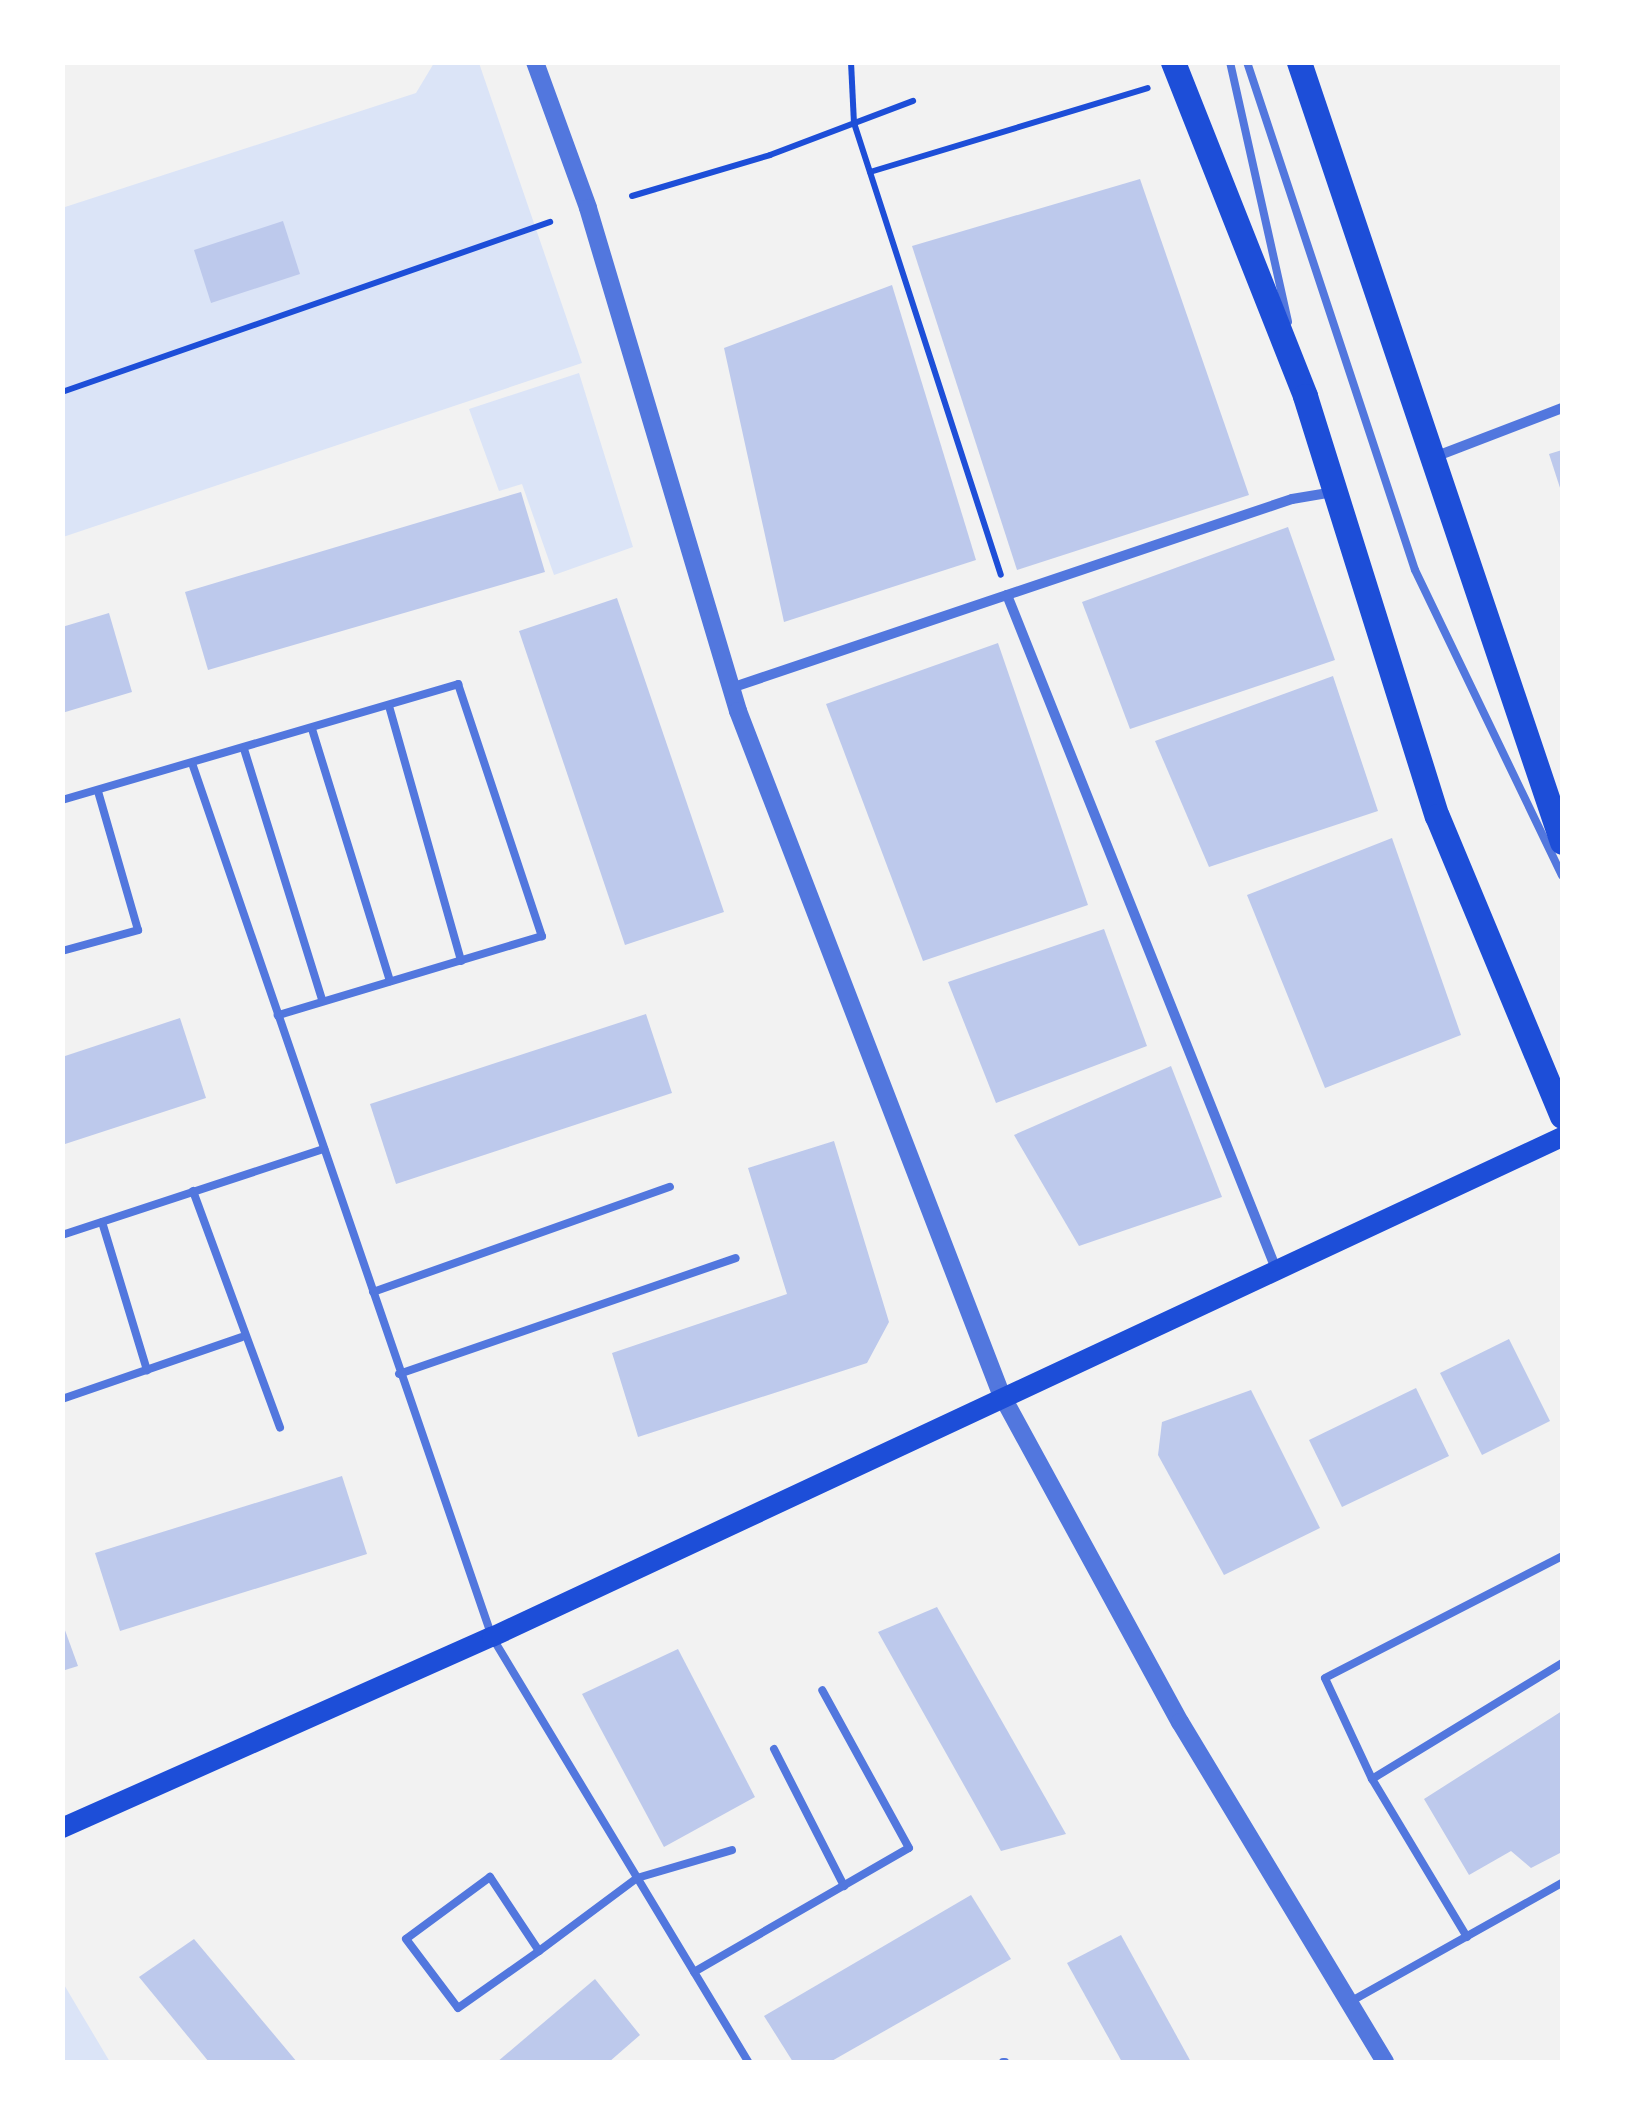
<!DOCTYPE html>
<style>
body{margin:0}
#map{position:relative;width:1625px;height:2125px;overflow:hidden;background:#f2f2f2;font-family:Literata,serif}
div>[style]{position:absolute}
.green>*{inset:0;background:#dbe4f7}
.building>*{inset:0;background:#bdc9ec}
.path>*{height:6px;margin:-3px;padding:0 3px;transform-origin:3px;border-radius:3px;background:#1d4ed8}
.service>*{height:8px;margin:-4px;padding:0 4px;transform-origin:4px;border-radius:4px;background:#5277de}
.minor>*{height:10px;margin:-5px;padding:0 5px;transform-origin:5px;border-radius:5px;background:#5277de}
.tertiary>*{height:18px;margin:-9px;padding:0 9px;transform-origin:9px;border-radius:9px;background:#5277de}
.secondary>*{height:20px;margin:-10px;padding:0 10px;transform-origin:10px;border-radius:10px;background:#1d4ed8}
.primary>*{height:25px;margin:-12.5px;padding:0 12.5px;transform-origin:12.5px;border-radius:12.5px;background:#1d4ed8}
span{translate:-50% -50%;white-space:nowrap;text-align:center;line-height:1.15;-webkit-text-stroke:10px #fff;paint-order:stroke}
.frame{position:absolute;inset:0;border:65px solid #fff;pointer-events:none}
</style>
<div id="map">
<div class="green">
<div style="clip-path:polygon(434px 63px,479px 63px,582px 363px,63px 537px,62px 208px,416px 93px)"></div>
<div style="clip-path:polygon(579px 373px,633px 547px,554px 575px,522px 484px,499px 491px,469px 409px)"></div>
<div style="clip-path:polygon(62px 1983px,63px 1983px,110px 2062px,63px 2062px)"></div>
</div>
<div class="building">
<div style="clip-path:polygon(1140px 179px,1249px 495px,1017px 570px,912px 246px)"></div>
<div style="clip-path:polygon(283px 221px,300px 274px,211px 303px,194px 250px)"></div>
<div style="clip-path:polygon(892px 285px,976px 560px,784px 622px,724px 348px)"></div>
<div style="clip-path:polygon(1562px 450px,1562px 494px,1549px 454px)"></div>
<div style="clip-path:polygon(521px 492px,545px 572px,208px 670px,185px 592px)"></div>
<div style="clip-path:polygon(1288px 527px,1335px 660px,1130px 729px,1082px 602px)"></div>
<div style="clip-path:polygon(617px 598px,724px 912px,625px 945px,519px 631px)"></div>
<div style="clip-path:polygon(109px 613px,132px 692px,62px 713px,62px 627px)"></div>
<div style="clip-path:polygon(998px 643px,1088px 905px,923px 961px,826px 704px)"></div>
<div style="clip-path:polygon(1333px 676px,1378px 811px,1209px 867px,1155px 741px)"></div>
<div style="clip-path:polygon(1392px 838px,1461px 1035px,1325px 1088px,1247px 895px)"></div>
<div style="clip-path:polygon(1104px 929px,1147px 1046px,996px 1103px,948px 982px)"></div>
<div style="clip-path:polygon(646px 1014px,672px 1093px,396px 1184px,370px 1104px)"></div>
<div style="clip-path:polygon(180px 1018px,206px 1098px,62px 1145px,62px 1057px)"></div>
<div style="clip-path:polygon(1171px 1066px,1222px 1197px,1079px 1246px,1014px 1135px)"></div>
<div style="clip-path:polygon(834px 1141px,889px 1322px,867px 1363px,638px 1437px,612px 1353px,787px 1294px,748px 1168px)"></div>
<div style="clip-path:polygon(1509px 1339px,1550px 1421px,1482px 1455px,1440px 1373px)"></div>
<div style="clip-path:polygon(1416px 1388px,1449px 1456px,1342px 1507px,1309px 1440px)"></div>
<div style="clip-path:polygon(1251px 1390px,1320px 1528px,1224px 1575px,1158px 1455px,1162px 1422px)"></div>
<div style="clip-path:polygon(342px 1476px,367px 1554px,120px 1631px,95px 1553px)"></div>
<div style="clip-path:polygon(937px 1607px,1066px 1834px,1001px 1851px,878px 1632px)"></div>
<div style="clip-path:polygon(62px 1622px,78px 1666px,62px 1671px)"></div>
<div style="clip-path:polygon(678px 1649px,755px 1797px,664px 1847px,582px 1694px)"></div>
<div style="clip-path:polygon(1562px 1711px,1562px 1852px,1531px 1868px,1511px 1851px,1469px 1875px,1424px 1799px)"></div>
<div style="clip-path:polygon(971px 1895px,1011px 1959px,830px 2062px,793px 2062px,764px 2016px)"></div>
<div style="clip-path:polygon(1121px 1935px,1191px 2062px,1122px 2062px,1067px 1963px)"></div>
<div style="clip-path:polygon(194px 1939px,297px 2062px,209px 2062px,139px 1977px)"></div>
<div style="clip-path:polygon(595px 1979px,640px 2035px,609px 2062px,497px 2062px)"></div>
</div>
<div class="path">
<div style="left:851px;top:62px;width:61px;rotate:87.2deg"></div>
<div style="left:854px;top:123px;width:475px;rotate:72deg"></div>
<div style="left:870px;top:172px;width:290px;rotate:-16.8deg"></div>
<div style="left:632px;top:196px;width:144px;rotate:-16.5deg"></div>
<div style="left:770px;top:155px;width:153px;rotate:-20.7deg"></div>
<div style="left:62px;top:392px;width:517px;rotate:-19.21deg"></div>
</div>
<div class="service">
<div style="left:1230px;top:62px;width:266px;rotate:77.4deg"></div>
<div style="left:1247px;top:62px;width:535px;rotate:71.7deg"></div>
<div style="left:1415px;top:570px;width:339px;rotate:64.3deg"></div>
<div style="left:389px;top:706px;width:265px;rotate:74.2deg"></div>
<div style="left:312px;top:729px;width:264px;rotate:72.8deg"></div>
<div style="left:244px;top:749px;width:262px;rotate:72.7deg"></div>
<div style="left:193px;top:766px;width:921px;rotate:71.05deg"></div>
<div style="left:492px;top:1637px;width:496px;rotate:58.9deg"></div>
<div style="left:62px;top:800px;width:413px;rotate:-16.3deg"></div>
<div style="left:458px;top:684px;width:266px;rotate:71.6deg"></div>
<div style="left:542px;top:936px;width:276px;rotate:163.3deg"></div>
<div style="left:62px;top:951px;width:79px;rotate:-15.4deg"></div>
<div style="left:138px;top:930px;width:145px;rotate:-106.1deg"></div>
<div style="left:193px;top:1191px;width:252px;rotate:69.8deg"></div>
<div style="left:102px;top:1222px;width:155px;rotate:73.1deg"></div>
<div style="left:62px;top:1235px;width:276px;rotate:-18.2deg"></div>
<div style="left:373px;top:1292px;width:315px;rotate:-19.5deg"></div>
<div style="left:399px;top:1374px;width:356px;rotate:-19deg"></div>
<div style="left:62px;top:1399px;width:190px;rotate:-19deg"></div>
<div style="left:774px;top:1749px;width:154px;rotate:62.9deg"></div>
<div style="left:1372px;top:1779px;width:223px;rotate:-31.4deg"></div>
<div style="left:1467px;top:1937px;width:184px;rotate:-121deg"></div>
<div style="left:1372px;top:1779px;width:111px;rotate:-115deg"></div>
<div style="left:1325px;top:1678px;width:267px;rotate:-27.2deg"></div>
<div style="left:539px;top:1951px;width:89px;rotate:-123.5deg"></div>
<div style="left:490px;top:1877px;width:104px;rotate:143.6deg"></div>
<div style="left:406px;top:1939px;width:86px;rotate:53deg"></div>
<div style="left:458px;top:2008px;width:99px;rotate:-35.1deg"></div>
<div style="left:539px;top:1951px;width:122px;rotate:-36.7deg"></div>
<div style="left:637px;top:1878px;width:99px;rotate:-16.4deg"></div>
<div style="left:694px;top:1972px;width:248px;rotate:-30deg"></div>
<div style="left:909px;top:1848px;width:180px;rotate:-118.8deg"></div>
<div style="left:1348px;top:2003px;width:245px;rotate:-29.3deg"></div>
<div style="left:1003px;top:2062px;width:2px"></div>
</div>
<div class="minor">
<div style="left:1437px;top:456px;width:134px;rotate:-21deg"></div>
<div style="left:1007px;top:595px;width:726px;rotate:68.24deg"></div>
<div style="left:731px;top:688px;width:592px;rotate:-18.62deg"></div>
<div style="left:1292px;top:499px;width:43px;rotate:-9.5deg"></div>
</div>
<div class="tertiary">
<div style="left:535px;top:62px;width:155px;rotate:70deg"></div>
<div style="left:588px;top:208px;width:525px;rotate:73.39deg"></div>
<div style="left:738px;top:711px;width:732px;rotate:68.94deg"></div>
<div style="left:1001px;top:1394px;width:374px;rotate:61.4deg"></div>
<div style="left:1180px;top:1722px;width:397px;rotate:58.9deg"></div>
</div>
<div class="secondary">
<div style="left:62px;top:1828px;width:471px;rotate:-24deg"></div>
<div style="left:492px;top:1637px;width:1181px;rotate:-25.05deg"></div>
</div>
<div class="primary">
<div style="left:1173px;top:62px;width:359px;rotate:68.4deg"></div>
<div style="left:1305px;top:396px;width:440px;rotate:72.6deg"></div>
<div style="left:1437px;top:816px;width:325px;rotate:67.4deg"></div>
<div style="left:1299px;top:62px;width:823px;rotate:71.37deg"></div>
</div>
<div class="frame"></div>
</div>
